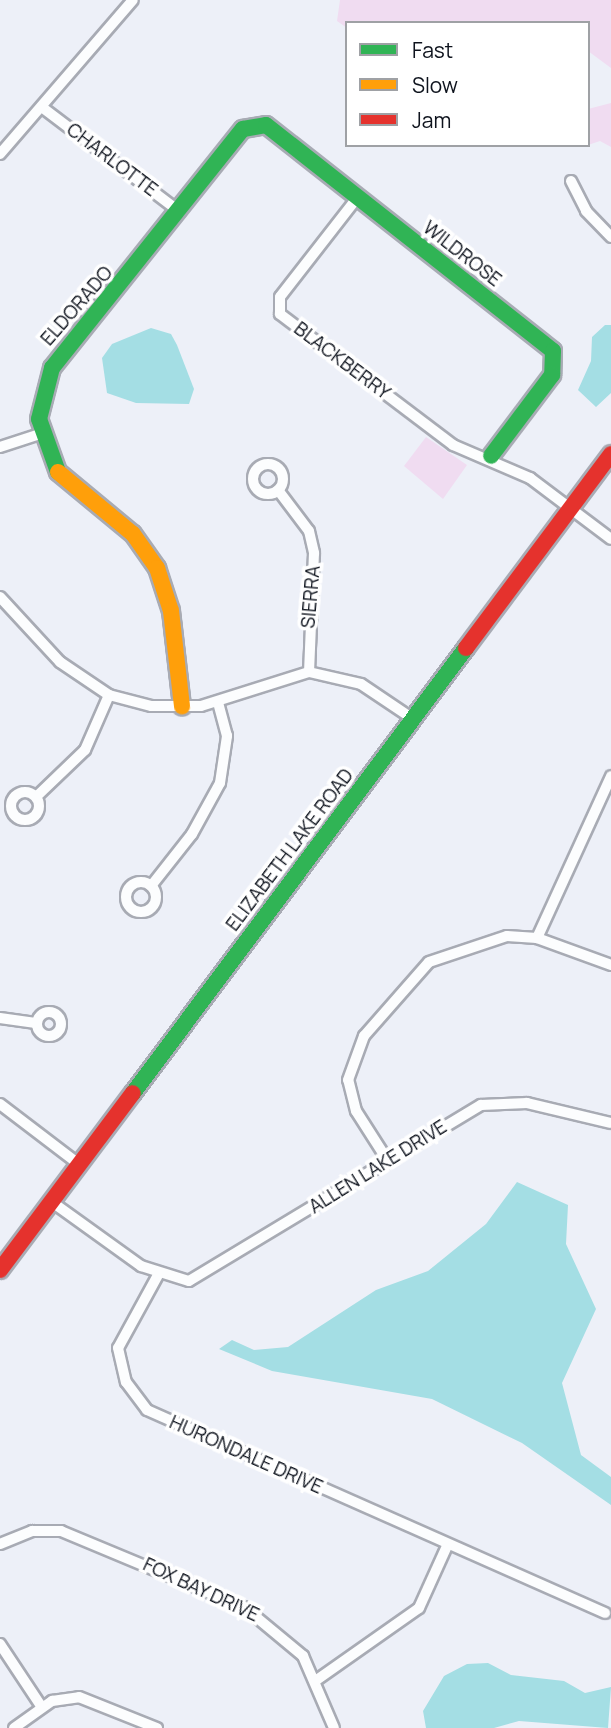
<!DOCTYPE html>
<style>
body{margin:0}
#map{position:relative;width:611px;height:1728px;overflow:hidden;background:#edf0f8;font-family:Manrope,sans-serif}
div>[style]{position:absolute}
.green>*{inset:0;background:#f0dcf1}
.water>*{inset:0;background:#a4dee4}
.roads{filter:drop-shadow(2px 0 #a8abb4) drop-shadow(-2px 0 #a8abb4) drop-shadow(0 2px #a8abb4) drop-shadow(0 -2px #a8abb4)}
.street>*{height:10px;margin:-5px;padding:0 5px;transform-origin:5px;border-radius:5px;background:#fcfdfe}
.street>.ring{margin:-5px;padding:0;box-sizing:content-box;background:none;border:10px solid #fcfdfe;border-radius:50%}
.fast>*{height:16px;margin:-8px;padding:0 8px;transform-origin:8px;border-radius:8px;background:#30b455}
.slow>*{height:16px;margin:-8px;padding:0 8px;transform-origin:8px;border-radius:8px;background:#ff9f0a}
.jam>*{height:16px;margin:-8px;padding:0 8px;transform-origin:8px;border-radius:8px;background:#e5322d}
span{translate:-50% -50%;white-space:nowrap;text-align:center;line-height:1.15;-webkit-text-stroke:7px #fff;paint-order:stroke}
.street-label{font-size:19px;color:#0e131d}
.legend{position:absolute;left:345px;top:21px;width:245px;height:126px;box-sizing:border-box;background:#fff;border:2px solid #9fa1a5;margin:0;padding:9px 12px;list-style:none;font-size:21px;color:#0e131d}
.legend li{display:flex;align-items:center;gap:14px;height:35px}
.legend b{width:35px;border:2px solid #9fa1a5}
</style>
<div id="map">
<div class="green">
<div style="clip-path:polygon(340px 0,611px 0,611px 68px,588px 51px,588px 23px,347px 23px,347px 28px,337px 21px)"></div>
<div style="clip-path:polygon(611px 103px,611px 147px,600px 141px,588px 145px,588px 109px)"></div>
<div style="clip-path:polygon(426px 437px,467px 465px,443px 499px,404px 466px)"></div>
</div>
<div class="water">
<div style="clip-path:polygon(605px 325px,611px 325px,611px 393px,596px 407px,578px 390px,591px 361px,592px 337px)"></div>
<div style="clip-path:polygon(151px 328px,171px 334px,177px 345px,194px 389px,189px 404px,136px 403px,107px 393px,102px 358px,112px 344px)"></div>
<div style="clip-path:polygon(517px 1182px,568px 1205px,566px 1244px,596px 1309px,562px 1383px,581px 1455px,611px 1477px,611px 1505px,522px 1443px,432px 1399px,272px 1371px,219px 1349px,232px 1340px,254px 1350px,288px 1347px,376px 1290px,428px 1271px,486px 1224px)"></div>
<div style="clip-path:polygon(488px 1663px,511px 1675px,564px 1681px,585px 1693px,611px 1687px,608px 1728px,519px 1721px,494px 1728px,426px 1728px,423px 1711px,444px 1676px,467px 1664px)"></div>
</div>
<div class="roads">
<div class="street">
<div style="left:43px;top:108px;width:172px;rotate:37.2deg"></div>
<div style="left:0;top:154px;width:203px;rotate:-49.2deg"></div>
<div style="left:571px;top:181px;width:34px;rotate:63deg"></div>
<div style="left:586px;top:211px;width:36px;rotate:46deg"></div>
<div style="left:357px;top:198px;width:125px;rotate:127.9deg"></div>
<div style="left:280px;top:297px;width:17px;rotate:90deg"></div>
<div style="left:280px;top:314px;width:217px;rotate:37.1deg"></div>
<div style="left:453px;top:445px;width:84px;rotate:23.2deg"></div>
<div style="left:530px;top:478px;width:101px;rotate:37deg"></div>
<div style="left:0;top:447px;width:42px;rotate:-18deg"></div>
<div class="ring" style="left:253px;top:464px;width:20px;height:20px"></div>
<div style="left:278px;top:490px;width:51px;rotate:52.9deg"></div>
<div style="left:309px;top:531px;width:23px;rotate:77deg"></div>
<div style="left:314px;top:553px;width:119px;rotate:92.4deg"></div>
<div style="left:0;top:597px;width:88px;rotate:47.3deg"></div>
<div style="left:60px;top:662px;width:59px;rotate:34deg"></div>
<div style="left:109px;top:695px;width:43px;rotate:14.7deg"></div>
<div style="left:151px;top:706px;width:50px"></div>
<div style="left:201px;top:706px;width:113px;rotate:-17.5deg"></div>
<div style="left:309px;top:672px;width:53px;rotate:13deg"></div>
<div style="left:361px;top:684px;width:63px;rotate:33.9deg"></div>
<div class="ring" style="left:11px;top:792px;width:18px;height:18px"></div>
<div style="left:36px;top:797px;width:68px;rotate:-43.8deg"></div>
<div style="left:85px;top:750px;width:60px;rotate:-66.4deg"></div>
<div class="ring" style="left:126px;top:882px;width:20px;height:20px"></div>
<div style="left:151px;top:886px;width:66px;rotate:-51.7deg"></div>
<div style="left:192px;top:834px;width:58px;rotate:-61.2deg"></div>
<div style="left:220px;top:783px;width:48px;rotate:-81.5deg"></div>
<div style="left:227px;top:736px;width:35px;rotate:-105deg"></div>
<div style="left:537px;top:938px;width:178px;rotate:-65.4deg"></div>
<div class="ring" style="left:37px;top:1012px;width:14px;height:14px"></div>
<div style="left:0;top:1018px;width:36px;rotate:8deg"></div>
<div style="left:0;top:1104px;width:101px;rotate:37.3deg"></div>
<div style="left:388px;top:1161px;width:59px;rotate:-122.6deg"></div>
<div style="left:356px;top:1111px;width:32px;rotate:-104deg"></div>
<div style="left:348px;top:1080px;width:47px;rotate:-70deg"></div>
<div style="left:364px;top:1036px;width:98px;rotate:-48.7deg"></div>
<div style="left:429px;top:962px;width:82px;rotate:-18.4deg"></div>
<div style="left:507px;top:936px;width:30px;rotate:4deg"></div>
<div style="left:537px;top:938px;width:79px;rotate:20deg"></div>
<div style="left:52px;top:1202px;width:110px;rotate:35.7deg"></div>
<div style="left:141px;top:1266px;width:50px;rotate:17.4deg"></div>
<div style="left:189px;top:1281px;width:341px;rotate:-31.1deg"></div>
<div style="left:481px;top:1105px;width:46px;rotate:-2.5deg"></div>
<div style="left:527px;top:1103px;width:86px;rotate:13.4deg"></div>
<div style="left:158px;top:1275px;width:83px;rotate:118.7deg"></div>
<div style="left:118px;top:1348px;width:35px;rotate:77deg"></div>
<div style="left:126px;top:1382px;width:35px;rotate:53deg"></div>
<div style="left:147px;top:1410px;width:501px;rotate:23.9deg"></div>
<div style="left:0;top:1544px;width:35px;rotate:-22deg"></div>
<div style="left:32px;top:1531px;width:29px"></div>
<div style="left:61px;top:1531px;width:198px;rotate:22.6deg"></div>
<div style="left:244px;top:1607px;width:77px;rotate:39.7deg"></div>
<div style="left:303px;top:1656px;width:78px;rotate:66.7deg"></div>
<div style="left:0;top:1644px;width:74px;rotate:56.5deg"></div>
<div style="left:318px;top:1679px;width:123px;rotate:-35.1deg"></div>
<div style="left:419px;top:1608px;width:68px;rotate:-65.7deg"></div>
<div style="left:14px;top:1728px;width:47px;rotate:-35.4deg"></div>
<div style="left:52px;top:1701px;width:27px;rotate:-8deg"></div>
<div style="left:79px;top:1697px;width:84px;rotate:21.7deg"></div>
</div>
<div class="fast">
<div style="left:58px;top:472px;width:56px;rotate:-109.7deg"></div>
<div style="left:39px;top:419px;width:53px;rotate:-75.7deg"></div>
<div style="left:52px;top:368px;width:306px;rotate:-51.4deg"></div>
<div style="left:243px;top:129px;width:23px;rotate:-10deg"></div>
<div style="left:266px;top:125px;width:365px;rotate:38.2deg"></div>
<div style="left:553px;top:351px;width:24px;rotate:92deg"></div>
<div style="left:552px;top:375px;width:101px;rotate:127deg"></div>
<div style="left:133px;top:1093px;width:556px;rotate:-53.19deg"></div>
</div>
<div class="slow">
<div style="left:58px;top:472px;width:97px;rotate:39.6deg"></div>
<div style="left:133px;top:534px;width:42px;rotate:54.8deg"></div>
<div style="left:157px;top:568px;width:45px;rotate:72deg"></div>
<div style="left:171px;top:611px;width:96px;rotate:83.4deg"></div>
</div>
<div class="jam">
<div style="left:466px;top:648px;width:242px;rotate:-53.2deg"></div>
<div style="left:0;top:1270px;width:221px;rotate:-53.1deg"></div>
</div>
</div>
<div class="street-label">
<span style="left:112px;top:160px;rotate:37deg">CHARLOTTE</span>
<span style="left:462px;top:254px;rotate:38deg">WILDROSE</span>
<span style="left:77px;top:306px;rotate:-49deg">ELDORADO</span>
<span style="left:342px;top:361px;rotate:37deg">BLACKBERRY</span>
<span style="left:311px;top:597px;rotate:-85deg">SIERRA</span>
<span style="left:290px;top:850px;rotate:-53deg">ELIZABETH LAKE ROAD</span>
<span style="left:378px;top:1167px;rotate:-32deg">ALLEN LAKE DRIVE</span>
<span style="left:246px;top:1455px;rotate:24deg">HURONDALE DRIVE</span>
<span style="left:201px;top:1590px;rotate:25deg">FOX BAY DRIVE</span>
</div>
<ul class="legend">
<li><b style="height:9px;background:#30b455"></b>Fast</li>
<li><b style="height:9px;background:#ff9f0a"></b>Slow</li>
<li><b style="height:9px;background:#e5322d"></b>Jam</li>
</ul>
</div>
